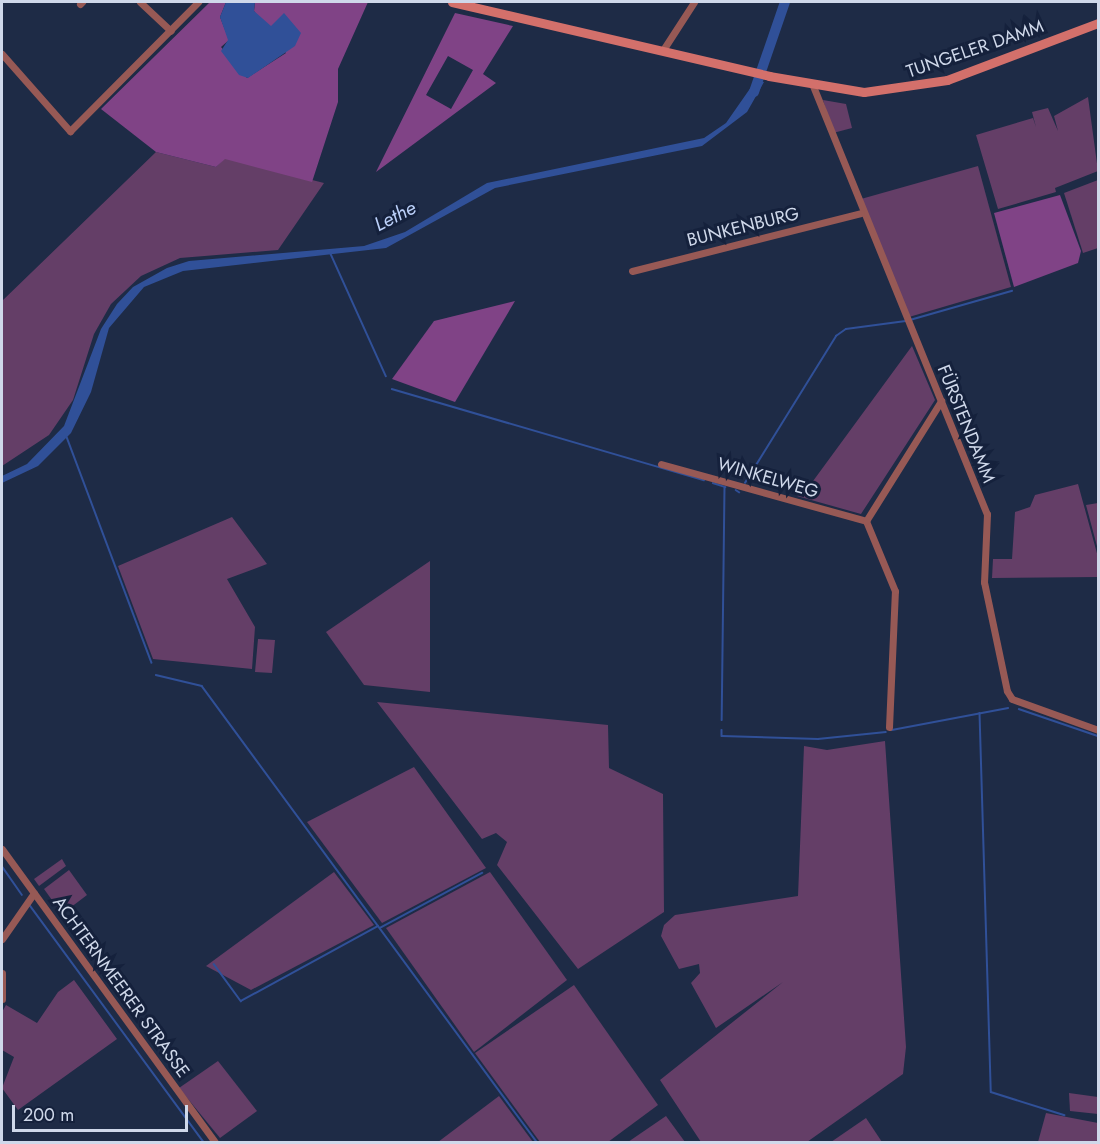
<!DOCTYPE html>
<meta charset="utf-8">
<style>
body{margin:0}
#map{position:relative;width:1100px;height:1144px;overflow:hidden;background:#1e2b46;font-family:Jost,sans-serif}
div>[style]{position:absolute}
.green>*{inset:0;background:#643e67}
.forest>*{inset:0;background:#804386}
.water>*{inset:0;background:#305098}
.stream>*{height:1.5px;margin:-0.75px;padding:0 0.75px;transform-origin:0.75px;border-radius:0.75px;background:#305098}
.river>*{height:10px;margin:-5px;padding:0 5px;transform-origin:5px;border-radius:5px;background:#305098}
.street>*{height:7px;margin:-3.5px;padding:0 3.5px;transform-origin:3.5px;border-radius:3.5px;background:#975955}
.secondary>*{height:9px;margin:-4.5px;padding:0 4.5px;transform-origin:4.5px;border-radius:4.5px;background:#d3706b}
span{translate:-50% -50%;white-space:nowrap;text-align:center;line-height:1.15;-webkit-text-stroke:6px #15213c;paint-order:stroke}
.street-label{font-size:18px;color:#cfd8ea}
.water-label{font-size:20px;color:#bbd0f9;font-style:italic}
.frame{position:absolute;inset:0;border:3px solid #cfd8ea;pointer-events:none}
.scale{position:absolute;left:12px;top:1105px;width:176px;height:27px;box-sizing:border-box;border:3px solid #cfd8ea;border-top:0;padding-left:8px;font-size:18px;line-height:21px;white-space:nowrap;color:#cfd8ea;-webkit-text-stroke:4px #15213c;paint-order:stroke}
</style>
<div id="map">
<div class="green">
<div style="clip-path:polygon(1088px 97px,1098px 171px,1055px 188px,1056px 192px,998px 209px,976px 135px,1033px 118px,1036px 127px,1032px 112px,1048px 108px,1058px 131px,1054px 116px)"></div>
<div style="clip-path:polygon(823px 100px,846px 104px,852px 128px,833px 133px)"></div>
<div style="clip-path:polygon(156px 152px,216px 167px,225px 158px,324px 183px,278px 250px,180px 258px,141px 276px,111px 304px,94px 334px,73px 400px,49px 435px,2px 466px,2px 301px)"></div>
<div style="clip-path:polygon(978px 166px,1011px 287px,909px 317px,861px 199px)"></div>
<div style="clip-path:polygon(1098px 180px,1098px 248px,1083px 253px,1064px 193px)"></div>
<div style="clip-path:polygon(912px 346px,935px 400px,861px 514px,797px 496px,805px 492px)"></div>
<div style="clip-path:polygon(1078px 484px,1098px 557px,1098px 577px,992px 578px,993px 559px,1012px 559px,1015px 512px,1030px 507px,1035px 495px)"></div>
<div style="clip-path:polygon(1098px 503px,1098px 550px,1086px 505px)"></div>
<div style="clip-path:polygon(232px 517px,267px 564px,227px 579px,255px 627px,252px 669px,153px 659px,118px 566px)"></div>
<div style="clip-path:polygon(430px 561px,430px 692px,364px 685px,326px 632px)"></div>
<div style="clip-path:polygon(258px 639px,275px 640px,272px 673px,255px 672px)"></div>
<div style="clip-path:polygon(377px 702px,608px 725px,609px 768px,663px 794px,664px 912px,578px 969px,497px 865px,507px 842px,496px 833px,482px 839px)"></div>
<div style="clip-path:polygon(885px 741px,906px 1047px,903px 1074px,807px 1142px,701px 1142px,660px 1080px,783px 982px,716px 1028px,691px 983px,700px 973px,699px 964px,679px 969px,661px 936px,664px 925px,675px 915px,798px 896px,804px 746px,827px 750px)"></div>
<div style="clip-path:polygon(414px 767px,486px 868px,382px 923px,307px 822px)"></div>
<div style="clip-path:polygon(62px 859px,66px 866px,39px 886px,34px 879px)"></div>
<div style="clip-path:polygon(69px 870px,87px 895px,62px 914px,44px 889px)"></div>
<div style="clip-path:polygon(334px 872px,374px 925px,251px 990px,206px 966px)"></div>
<div style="clip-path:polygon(490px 872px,567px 980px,474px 1052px,386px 928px)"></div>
<div style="clip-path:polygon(74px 980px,117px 1039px,18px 1110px,2px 1088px,14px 1057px,2px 1050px,2px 1012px,6px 1005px,37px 1023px,58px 992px)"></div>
<div style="clip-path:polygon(574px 985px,658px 1105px,608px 1142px,540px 1142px,475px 1053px)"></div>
<div style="clip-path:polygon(218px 1061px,257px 1111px,220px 1138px,179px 1088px)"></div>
<div style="clip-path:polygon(1069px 1093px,1098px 1097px,1098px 1114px,1070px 1111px)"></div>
<div style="clip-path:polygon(499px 1096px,533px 1142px,438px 1142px)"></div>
<div style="clip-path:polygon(1046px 1113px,1098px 1123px,1098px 1142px,1038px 1142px)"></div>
<div style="clip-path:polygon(666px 1116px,685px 1142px,628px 1142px)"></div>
<div style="clip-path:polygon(866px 1118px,882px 1142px,831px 1142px)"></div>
</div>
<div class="forest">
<div style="clip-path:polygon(210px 2px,226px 2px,220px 17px,229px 40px,221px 47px,247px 78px,286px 53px,254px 11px,255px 2px,368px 2px,338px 69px,338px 102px,312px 182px,225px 159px,216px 167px,156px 152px,101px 109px)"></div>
<div style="clip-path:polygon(evenodd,455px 13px,513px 26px,483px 74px,496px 83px,376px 172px,455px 13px,448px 56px,473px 70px,451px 109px,426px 95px,448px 56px)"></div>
<div style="clip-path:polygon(1060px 195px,1081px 251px,1078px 263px,1014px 287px,994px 213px)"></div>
<div style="clip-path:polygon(515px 301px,455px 402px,392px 379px,434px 321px)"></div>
</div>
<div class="water">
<div style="clip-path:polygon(226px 2px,255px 2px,254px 11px,271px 26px,284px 13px,301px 33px,295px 46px,248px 78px,239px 75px,221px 51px,228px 40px,220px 17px)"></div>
<div style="clip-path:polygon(756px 80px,764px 82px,747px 112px,702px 146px,495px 188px,386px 248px,183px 271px,144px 287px,109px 328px,91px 392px,71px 433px,38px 466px,2px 483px,2px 476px,27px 464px,64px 426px,101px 329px,117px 304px,133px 287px,167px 268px,189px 261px,364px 246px,405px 232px,487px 183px,704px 138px,726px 123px)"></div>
</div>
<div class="stream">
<div style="left:331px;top:254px;width:134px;rotate:65.7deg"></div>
<div style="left:910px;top:320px;width:106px;rotate:-15.9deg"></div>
<div style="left:392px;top:389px;width:325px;rotate:16.3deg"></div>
<div style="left:67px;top:437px;width:241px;rotate:69.4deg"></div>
<div style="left:713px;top:483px;width:13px;rotate:18deg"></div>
<div style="left:725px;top:487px;width:233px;rotate:90.7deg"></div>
<div style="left:745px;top:483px;width:173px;rotate:-58.2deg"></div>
<div style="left:836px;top:336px;width:12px;rotate:-35deg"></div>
<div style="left:846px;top:329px;width:60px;rotate:-7.7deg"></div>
<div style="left:736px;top:490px;width:4px;rotate:34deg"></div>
<div style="left:156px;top:675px;width:47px;rotate:13.4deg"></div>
<div style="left:202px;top:686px;width:566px;rotate:53.7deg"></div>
<div style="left:1019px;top:709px;width:83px;rotate:18.9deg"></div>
<div style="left:980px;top:713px;width:379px;rotate:88.3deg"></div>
<div style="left:991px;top:1092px;width:77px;rotate:17.5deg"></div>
<div style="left:722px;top:730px;width:6px;rotate:90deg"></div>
<div style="left:722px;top:736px;width:96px;rotate:1.8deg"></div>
<div style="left:818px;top:739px;width:68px;rotate:-5.9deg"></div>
<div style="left:892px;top:730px;width:118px;rotate:-10.7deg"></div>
<div style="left:2px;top:866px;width:35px;rotate:55deg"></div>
<div style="left:29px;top:904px;width:295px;rotate:53.7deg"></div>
<div style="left:380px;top:928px;width:116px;rotate:-28.3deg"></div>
<div style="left:214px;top:964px;width:46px;rotate:53.9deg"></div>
<div style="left:241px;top:1001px;width:156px;rotate:-28.7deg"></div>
</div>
<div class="river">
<div style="left:754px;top:92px;width:95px;rotate:-71deg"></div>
</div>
<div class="street">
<div style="left:140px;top:2px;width:42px;rotate:43.1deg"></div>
<div style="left:80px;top:4px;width:3px;rotate:-45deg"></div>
<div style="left:663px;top:50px;width:57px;rotate:-57.1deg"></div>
<div style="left:2px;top:54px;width:103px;rotate:48.6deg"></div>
<div style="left:70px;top:131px;width:182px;rotate:-45.2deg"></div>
<div style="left:813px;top:86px;width:462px;rotate:67.9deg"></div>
<div style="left:987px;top:514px;width:68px;rotate:92.5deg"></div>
<div style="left:984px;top:582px;width:111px;rotate:78.1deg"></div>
<div style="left:1007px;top:691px;width:9px;rotate:58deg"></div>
<div style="left:1012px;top:699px;width:91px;rotate:19.8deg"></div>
<div style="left:632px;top:271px;width:236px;rotate:-14.2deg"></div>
<div style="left:661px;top:464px;width:213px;rotate:15.5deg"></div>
<div style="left:889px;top:727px;width:136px;rotate:-87.5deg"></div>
<div style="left:895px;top:591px;width:76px;rotate:-112.5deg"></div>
<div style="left:866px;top:521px;width:142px;rotate:-58deg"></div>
<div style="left:2px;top:849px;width:362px;rotate:54deg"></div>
<div style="left:2px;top:939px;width:56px;rotate:-55.2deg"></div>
<div style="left:2px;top:973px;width:26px;rotate:90deg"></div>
</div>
<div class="secondary">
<div style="left:452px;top:2px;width:326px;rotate:13.1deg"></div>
<div style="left:769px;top:76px;width:96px;rotate:9.6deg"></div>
<div style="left:864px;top:92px;width:84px;rotate:-8.2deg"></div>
<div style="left:947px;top:80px;width:161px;rotate:-20.7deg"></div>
</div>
<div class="street-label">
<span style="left:975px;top:49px;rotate:-19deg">TUNGELER DAMM</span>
<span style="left:743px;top:227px;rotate:-14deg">BUNKENBURG</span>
<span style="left:966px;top:424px;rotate:68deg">FÜRSTENDAMM</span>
<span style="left:768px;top:478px;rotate:16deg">WINKELWEG</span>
<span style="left:121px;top:987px;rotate:54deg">ACHTERNMEERER STRASSE</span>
</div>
<div class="water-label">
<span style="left:395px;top:216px;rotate:-27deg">Lethe</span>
</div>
<div class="frame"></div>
<div class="scale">200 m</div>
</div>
